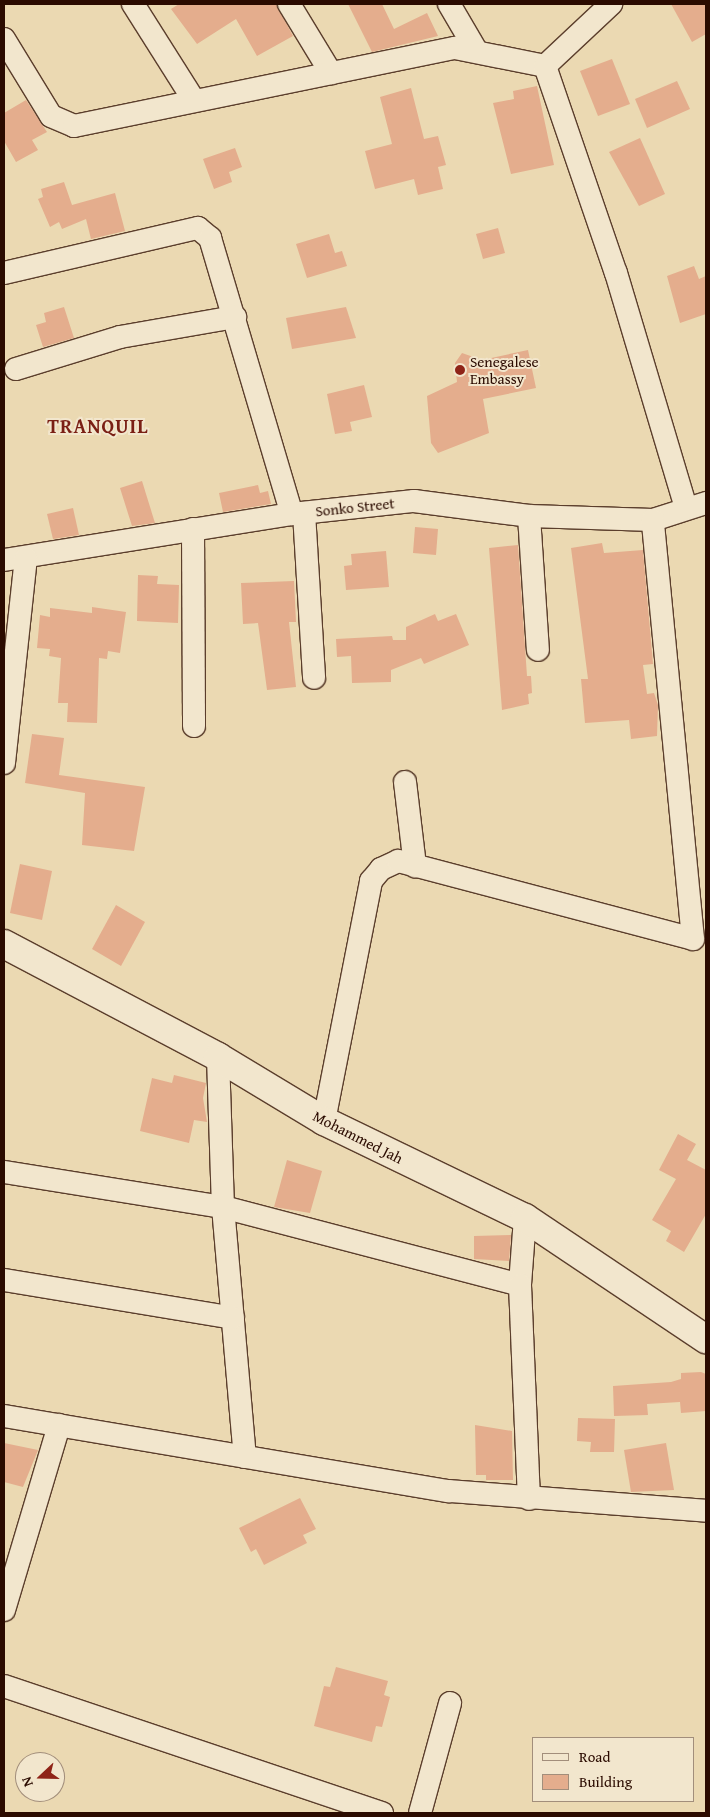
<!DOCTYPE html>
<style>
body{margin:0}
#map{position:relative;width:710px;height:1817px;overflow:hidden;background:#ebd9b2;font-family:"Gentium Book Plus",serif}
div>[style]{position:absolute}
.building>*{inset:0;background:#e4ad8d}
.roads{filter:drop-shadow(1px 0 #5b3e2c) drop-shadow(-1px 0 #5b3e2c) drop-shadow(0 1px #5b3e2c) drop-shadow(0 -1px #5b3e2c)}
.street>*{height:22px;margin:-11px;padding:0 11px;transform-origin:11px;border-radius:11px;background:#f2e6cd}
.secondary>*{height:28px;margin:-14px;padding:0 14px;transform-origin:14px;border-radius:14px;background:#f2e6cd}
.dots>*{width:14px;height:14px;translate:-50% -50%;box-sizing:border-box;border:2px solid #f2e6cd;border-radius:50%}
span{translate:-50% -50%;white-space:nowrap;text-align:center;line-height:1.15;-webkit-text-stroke:4px #f2e6cd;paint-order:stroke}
.poi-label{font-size:15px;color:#2b0b00}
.left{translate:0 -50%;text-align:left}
.street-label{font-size:15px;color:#2b0b00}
.district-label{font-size:20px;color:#7a1f14;font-weight:700;letter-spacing:1px}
.frame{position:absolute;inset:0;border:5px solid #2b0b00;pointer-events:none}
.legend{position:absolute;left:532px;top:1737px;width:162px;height:65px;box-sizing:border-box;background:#f2e6cd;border:1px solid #a28e7b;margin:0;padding:6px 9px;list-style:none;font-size:15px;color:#2b0b00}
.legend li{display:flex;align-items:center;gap:10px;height:25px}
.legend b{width:25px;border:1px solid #a28e7b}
.north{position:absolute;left:15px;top:1752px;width:50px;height:50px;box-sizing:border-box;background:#f2e6cd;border:1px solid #a28e7b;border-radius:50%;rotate:249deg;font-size:14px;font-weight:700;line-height:20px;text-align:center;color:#2b0b00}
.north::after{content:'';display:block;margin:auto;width:18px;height:22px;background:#8f2418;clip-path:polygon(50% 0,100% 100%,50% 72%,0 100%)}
</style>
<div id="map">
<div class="building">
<div style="clip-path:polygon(179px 4px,276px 4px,293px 36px,257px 56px,236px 19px,197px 44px,171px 9px)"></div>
<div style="clip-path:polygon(348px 4px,382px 4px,394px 29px,427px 13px,438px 36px,372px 52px)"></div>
<div style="clip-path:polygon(671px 4px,706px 4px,706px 34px,692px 42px)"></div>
<div style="clip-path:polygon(612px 59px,630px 104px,598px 116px,580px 71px)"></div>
<div style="clip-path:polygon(677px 81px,690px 109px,647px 128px,635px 99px)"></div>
<div style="clip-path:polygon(537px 86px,554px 165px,511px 174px,493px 103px,514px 99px,513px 91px)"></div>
<div style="clip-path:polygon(411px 88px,424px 139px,438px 136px,446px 165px,438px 167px,443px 189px,418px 195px,414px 179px,375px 189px,365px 151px,392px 144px,380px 97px)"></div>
<div style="clip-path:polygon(26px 100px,47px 132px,32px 140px,38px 150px,16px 162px,4px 141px,4px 113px)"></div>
<div style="clip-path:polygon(640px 138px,665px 194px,639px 206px,609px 152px)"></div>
<div style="clip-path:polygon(235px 148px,242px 167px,229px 172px,232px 182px,214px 189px,203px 159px)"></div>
<div style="clip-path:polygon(64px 182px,72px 205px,115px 193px,125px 231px,91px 239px,86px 219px,62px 229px,59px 222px,50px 227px,38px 199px,43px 197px,41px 189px)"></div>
<div style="clip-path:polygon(498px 228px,505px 253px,483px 259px,476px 234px)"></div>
<div style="clip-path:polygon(329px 234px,335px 253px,342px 251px,347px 266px,307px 278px,296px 244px)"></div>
<div style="clip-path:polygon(694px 266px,699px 279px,706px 276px,706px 314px,680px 323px,667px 276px)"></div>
<div style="clip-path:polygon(64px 307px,74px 338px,43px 347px,36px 325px,46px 322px,44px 313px)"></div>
<div style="clip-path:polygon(346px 307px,356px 338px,292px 349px,286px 318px)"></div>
<div style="clip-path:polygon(528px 350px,536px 388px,483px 399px,489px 433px,438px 453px,431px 443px,427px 396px,457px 382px,455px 363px,462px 353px,482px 360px)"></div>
<div style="clip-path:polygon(364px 385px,372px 417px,350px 422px,352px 431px,335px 434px,327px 394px)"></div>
<div style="clip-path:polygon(142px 481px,155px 523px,132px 526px,120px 488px)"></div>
<div style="clip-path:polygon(258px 485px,260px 493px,268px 491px,271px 504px,223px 512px,219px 493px)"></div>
<div style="clip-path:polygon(73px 508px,79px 535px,53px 539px,47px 514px)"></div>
<div style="clip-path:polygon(415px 527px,438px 529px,436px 555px,413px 553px)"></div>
<div style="clip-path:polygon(602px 543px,604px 553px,643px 550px,653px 664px,643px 665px,647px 694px,654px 693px,658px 705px,657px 736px,631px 739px,629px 720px,585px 723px,581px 679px,588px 679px,571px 548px)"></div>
<div style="clip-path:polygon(518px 545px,527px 676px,531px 676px,532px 693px,528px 694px,529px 704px,502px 710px,489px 548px)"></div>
<div style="clip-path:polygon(386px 551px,389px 587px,346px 590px,344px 566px,352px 565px,351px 554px)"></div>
<div style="clip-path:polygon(138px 575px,158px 576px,157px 584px,179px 585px,178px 623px,137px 621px)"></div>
<div style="clip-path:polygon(294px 581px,296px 622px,289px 622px,296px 687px,267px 690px,258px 623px,243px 624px,241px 583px)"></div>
<div style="clip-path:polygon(92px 607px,126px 612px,120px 653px,108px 651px,107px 659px,99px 658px,97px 723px,67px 722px,68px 703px,58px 703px,61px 658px,49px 656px,50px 649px,37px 648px,40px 615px,50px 617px,50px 608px,92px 613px)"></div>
<div style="clip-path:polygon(435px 614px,438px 621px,456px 614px,469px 645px,424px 664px,421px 658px,391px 670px,391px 682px,352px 683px,351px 656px,337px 657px,336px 639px,392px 636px,393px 640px,406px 640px,406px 627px)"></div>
<div style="clip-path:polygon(32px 734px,64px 738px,59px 775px,145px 787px,134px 851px,82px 845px,85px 793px,25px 783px)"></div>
<div style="clip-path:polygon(20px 864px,52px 871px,42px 920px,10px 913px)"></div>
<div style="clip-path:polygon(116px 905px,145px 922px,121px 966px,92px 949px)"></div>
<div style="clip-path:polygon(174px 1075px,206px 1083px,203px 1098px,207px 1122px,194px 1120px,189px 1143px,140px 1131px,152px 1078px,172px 1083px)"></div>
<div style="clip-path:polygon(678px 1134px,696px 1144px,687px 1160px,706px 1170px,706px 1214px,684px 1252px,666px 1241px,671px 1231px,652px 1220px,676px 1179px,659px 1170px)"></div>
<div style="clip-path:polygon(287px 1160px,322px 1171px,310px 1213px,274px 1207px)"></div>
<div style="clip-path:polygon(511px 1235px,509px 1261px,474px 1259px,474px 1236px)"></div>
<div style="clip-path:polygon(701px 1372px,706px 1374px,706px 1411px,681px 1413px,680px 1402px,647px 1404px,648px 1415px,614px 1416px,613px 1386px,671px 1382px,681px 1379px,681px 1373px)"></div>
<div style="clip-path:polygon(578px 1418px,615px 1419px,614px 1452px,590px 1452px,591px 1442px,577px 1441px)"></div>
<div style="clip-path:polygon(475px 1425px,512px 1431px,513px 1480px,486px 1480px,486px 1475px,476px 1475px)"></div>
<div style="clip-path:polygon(4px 1443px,38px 1450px,23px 1487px,4px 1482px)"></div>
<div style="clip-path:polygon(666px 1443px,674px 1490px,631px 1492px,624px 1450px)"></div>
<div style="clip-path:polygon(300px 1498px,316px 1529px,303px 1535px,307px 1543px,264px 1565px,256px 1549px,251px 1552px,239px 1528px)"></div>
<div style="clip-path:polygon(336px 1667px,388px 1681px,384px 1695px,390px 1697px,382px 1727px,376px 1726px,372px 1742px,314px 1726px,324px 1686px,330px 1687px)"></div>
</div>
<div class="roads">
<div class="street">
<div style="left:133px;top:4px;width:112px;rotate:57.7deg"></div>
<div style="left:289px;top:4px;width:81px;rotate:58.7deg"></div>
<div style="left:449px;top:4px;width:53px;rotate:59.6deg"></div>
<div style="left:4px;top:39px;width:90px;rotate:58.6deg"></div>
<div style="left:51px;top:116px;width:25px;rotate:23deg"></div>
<div style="left:74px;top:126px;width:389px;rotate:-11.6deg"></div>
<div style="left:455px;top:48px;width:92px;rotate:11.3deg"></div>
<div style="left:545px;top:66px;width:91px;rotate:-43.2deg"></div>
<div style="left:545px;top:66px;width:219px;rotate:71.1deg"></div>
<div style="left:616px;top:273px;width:245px;rotate:73.4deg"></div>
<div style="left:4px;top:273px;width:199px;rotate:-13.1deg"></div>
<div style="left:198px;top:228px;width:16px;rotate:40deg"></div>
<div style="left:210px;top:238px;width:288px;rotate:73.5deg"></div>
<div style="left:16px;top:369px;width:109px;rotate:-17.1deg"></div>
<div style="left:120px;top:337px;width:117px;rotate:-9.9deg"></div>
<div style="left:304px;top:513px;width:165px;rotate:86.5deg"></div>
<div style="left:529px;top:516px;width:134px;rotate:86.2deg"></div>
<div style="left:193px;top:529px;width:197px;rotate:89.7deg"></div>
<div style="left:4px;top:560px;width:292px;rotate:-9.1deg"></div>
<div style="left:292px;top:514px;width:123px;rotate:-6.1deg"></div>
<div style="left:414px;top:501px;width:116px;rotate:7.4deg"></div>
<div style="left:529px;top:516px;width:124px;rotate:1.8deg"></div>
<div style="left:653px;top:520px;width:56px;rotate:-17.8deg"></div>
<div style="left:4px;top:763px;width:206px;rotate:-83.9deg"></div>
<div style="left:405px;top:782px;width:85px;rotate:83.2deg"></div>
<div style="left:218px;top:1057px;width:150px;rotate:88.1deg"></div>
<div style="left:223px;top:1207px;width:251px;rotate:85deg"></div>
<div style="left:324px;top:1121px;width:245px;rotate:-78.9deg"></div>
<div style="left:371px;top:881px;width:16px;rotate:-50deg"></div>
<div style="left:381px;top:869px;width:19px;rotate:-25deg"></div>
<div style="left:398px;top:861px;width:305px;rotate:14.8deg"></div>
<div style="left:693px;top:939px;width:421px;rotate:-95.5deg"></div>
<div style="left:4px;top:1172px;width:222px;rotate:9.1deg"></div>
<div style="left:223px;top:1207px;width:307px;rotate:14.7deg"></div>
<div style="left:525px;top:1218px;width:67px;rotate:94.3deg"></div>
<div style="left:520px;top:1285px;width:214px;rotate:87.6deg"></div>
<div style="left:4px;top:1280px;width:232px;rotate:9.4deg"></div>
<div style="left:4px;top:1416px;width:451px;rotate:9.6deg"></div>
<div style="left:449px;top:1491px;width:258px;rotate:4.4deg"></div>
<div style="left:4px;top:1610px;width:193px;rotate:-73.4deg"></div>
<div style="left:4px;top:1686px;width:399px;rotate:18.6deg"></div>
<div style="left:420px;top:1813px;width:114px;rotate:-74.7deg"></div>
</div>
<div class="secondary">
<div style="left:4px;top:944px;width:242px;rotate:27.8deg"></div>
<div style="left:218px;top:1057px;width:124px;rotate:31.1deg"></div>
<div style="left:324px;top:1121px;width:223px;rotate:25.8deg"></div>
<div style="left:525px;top:1218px;width:218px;rotate:33.8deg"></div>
</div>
</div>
<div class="dots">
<div style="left:460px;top:370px;background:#8f2418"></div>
</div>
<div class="poi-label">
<span class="left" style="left:470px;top:370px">Senegalese<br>Embassy</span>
</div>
<div class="street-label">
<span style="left:355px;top:507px;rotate:-6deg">Sonko Street</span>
<span style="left:358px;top:1137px;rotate:27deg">Mohammed Jah</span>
</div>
<div class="district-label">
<span style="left:98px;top:425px">TRANQUIL</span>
</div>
<div class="frame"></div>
<ul class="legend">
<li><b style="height:6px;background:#f2e6cd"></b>Road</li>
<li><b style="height:14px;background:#e4ad8d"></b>Building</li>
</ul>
<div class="north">N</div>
</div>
